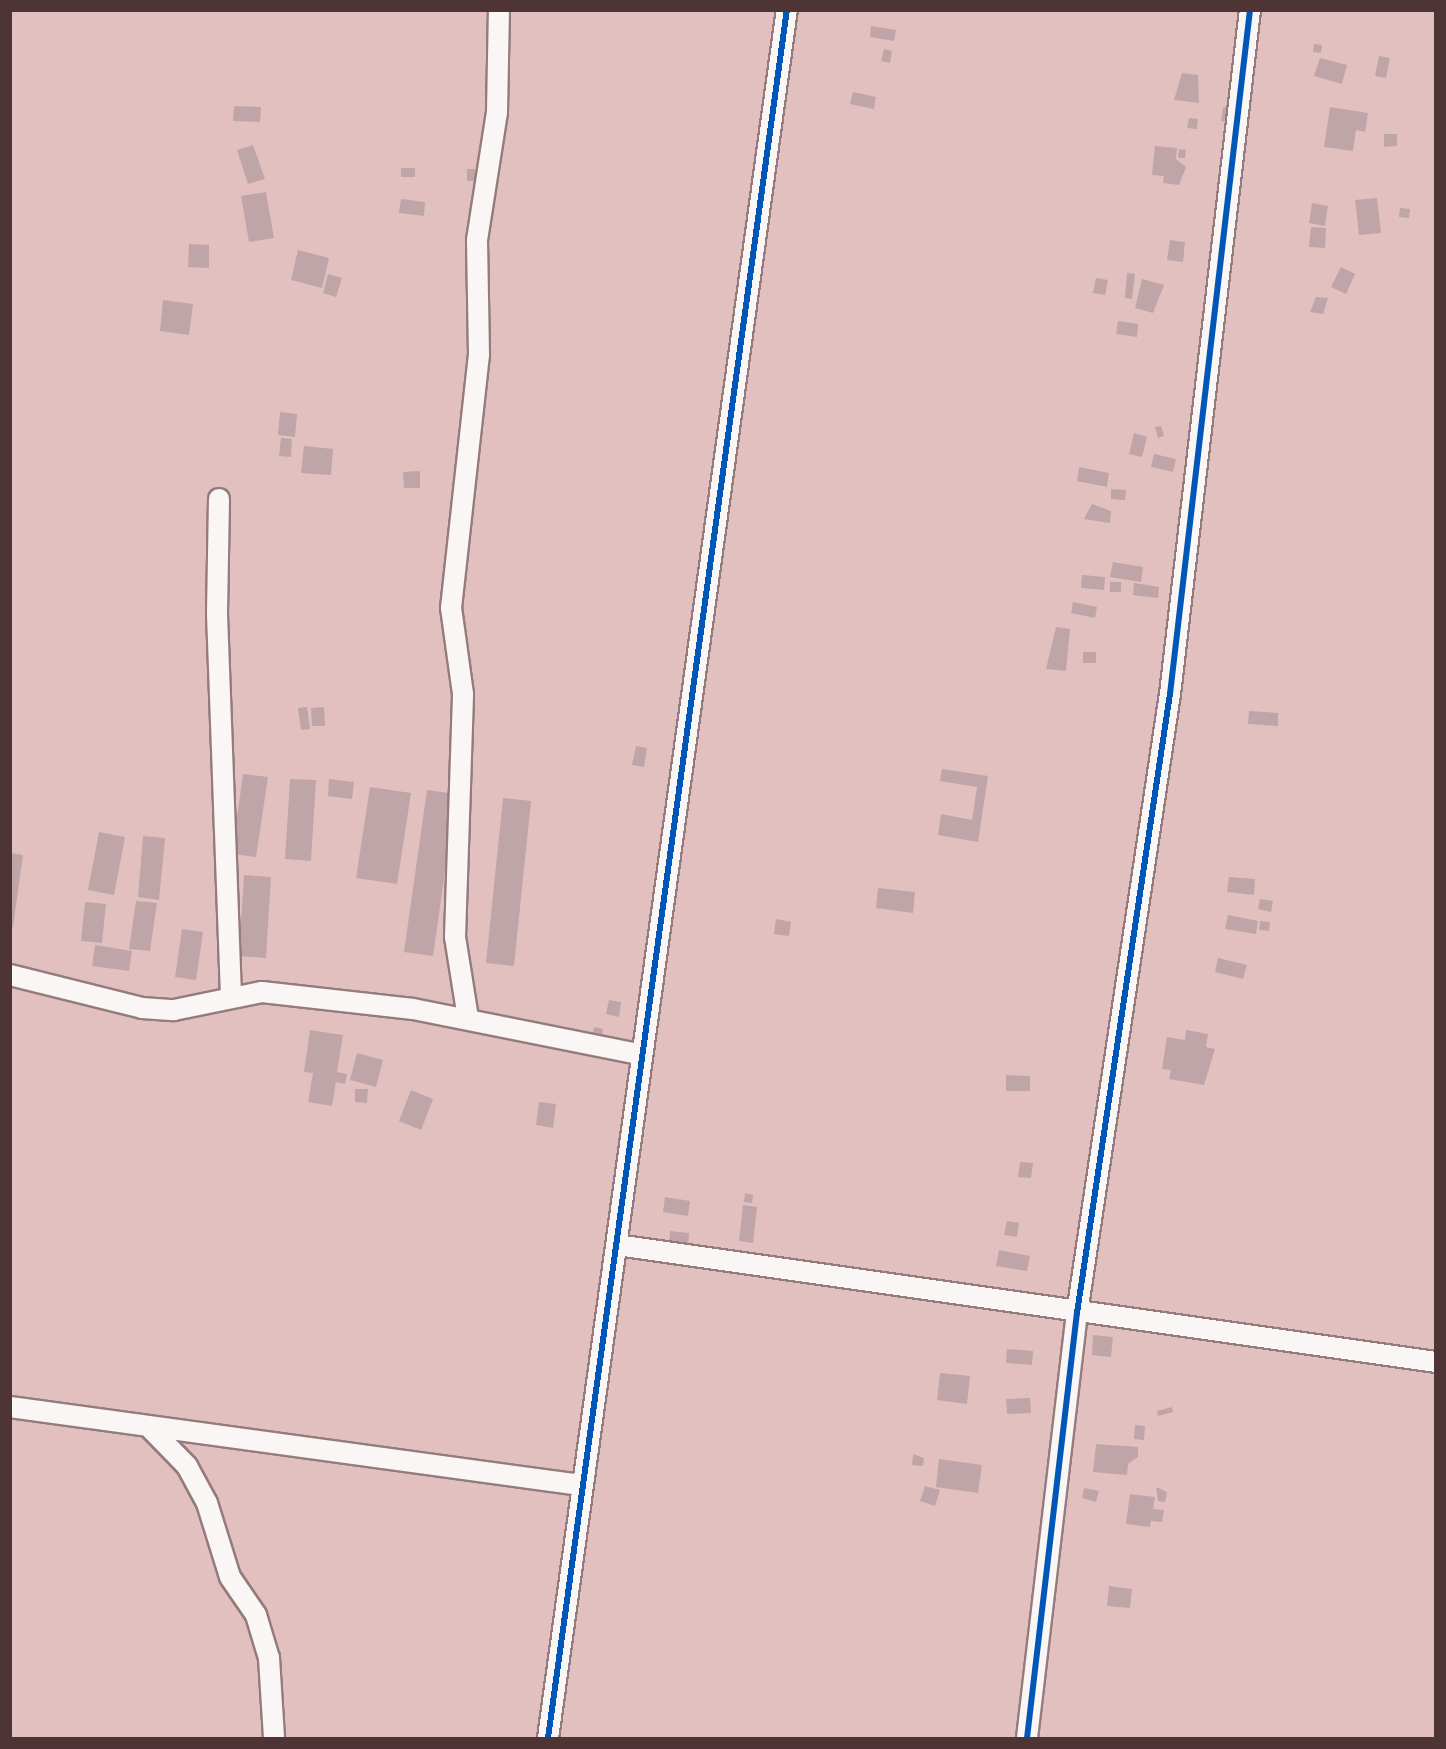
<!DOCTYPE html>
<style>
body{margin:0}
#map{position:relative;width:1446px;height:1749px;overflow:hidden;background:#e3c0c0;font-family:Rubik,sans-serif}
div>[style]{position:absolute}
.building>*{inset:0;background:#bfa4a8}
.roads{filter:drop-shadow(2px 0 #957c7c) drop-shadow(-2px 0 #957c7c) drop-shadow(0 2px #957c7c) drop-shadow(0 -2px #957c7c)}
.minor>*{height:20px;margin:-10px;padding:0 10px;transform-origin:10px;border-radius:10px;background:#fbf6f6}
.cycleway>*{height:6px;margin:-3px;padding:0 3px;transform-origin:3px;border-radius:3px;background:#0057b8}
span{translate:-50% -50%;white-space:nowrap;text-align:center;line-height:1.15;-webkit-text-stroke:4.5px #fedbdb;paint-order:stroke}
.frame{position:absolute;inset:0;border:12px solid #4e3434;pointer-events:none}
</style>
<div id="map">
<div class="building">
<div style="clip-path:polygon(871px 26px,896px 30px,894px 41px,870px 37px)"></div>
<div style="clip-path:polygon(1314px 44px,1322px 45px,1321px 53px,1313px 52px)"></div>
<div style="clip-path:polygon(884px 49px,892px 51px,890px 63px,881px 61px)"></div>
<div style="clip-path:polygon(1379px 56px,1390px 58px,1386px 78px,1375px 76px)"></div>
<div style="clip-path:polygon(1320px 58px,1347px 65px,1342px 84px,1314px 76px)"></div>
<div style="clip-path:polygon(1182px 73px,1198px 75px,1199px 103px,1174px 100px)"></div>
<div style="clip-path:polygon(853px 92px,876px 97px,874px 109px,850px 104px)"></div>
<div style="clip-path:polygon(234px 106px,261px 107px,260px 122px,233px 121px)"></div>
<div style="clip-path:polygon(1223px 107px,1231px 108px,1229px 122px,1221px 121px)"></div>
<div style="clip-path:polygon(1330px 107px,1368px 113px,1365px 132px,1356px 130px,1353px 151px,1324px 147px)"></div>
<div style="clip-path:polygon(1189px 118px,1198px 119px,1197px 129px,1187px 128px)"></div>
<div style="clip-path:polygon(1384px 134px,1397px 134px,1397px 146px,1384px 147px)"></div>
<div style="clip-path:polygon(253px 145px,265px 179px,248px 184px,237px 150px)"></div>
<div style="clip-path:polygon(1155px 146px,1177px 148px,1176px 159px,1186px 167px,1179px 185px,1163px 183px,1164px 176px,1152px 175px)"></div>
<div style="clip-path:polygon(1179px 149px,1186px 150px,1185px 158px,1178px 158px)"></div>
<div style="clip-path:polygon(401px 168px,415px 168px,415px 177px,401px 177px)"></div>
<div style="clip-path:polygon(467px 169px,475px 169px,475px 181px,467px 181px)"></div>
<div style="clip-path:polygon(266px 192px,274px 238px,249px 242px,241px 196px)"></div>
<div style="clip-path:polygon(1377px 198px,1381px 233px,1359px 235px,1355px 200px)"></div>
<div style="clip-path:polygon(401px 199px,425px 202px,424px 216px,399px 213px)"></div>
<div style="clip-path:polygon(1312px 203px,1328px 206px,1325px 226px,1309px 223px)"></div>
<div style="clip-path:polygon(1400px 208px,1410px 209px,1409px 218px,1399px 217px)"></div>
<div style="clip-path:polygon(1311px 227px,1326px 228px,1325px 248px,1309px 247px)"></div>
<div style="clip-path:polygon(1170px 240px,1185px 242px,1183px 262px,1167px 260px)"></div>
<div style="clip-path:polygon(189px 244px,209px 245px,209px 268px,188px 267px)"></div>
<div style="clip-path:polygon(298px 250px,329px 258px,322px 288px,291px 280px)"></div>
<div style="clip-path:polygon(1341px 267px,1355px 274px,1346px 294px,1331px 287px)"></div>
<div style="clip-path:polygon(1127px 273px,1135px 274px,1132px 299px,1125px 298px)"></div>
<div style="clip-path:polygon(328px 274px,342px 278px,336px 297px,323px 293px)"></div>
<div style="clip-path:polygon(1096px 278px,1108px 280px,1105px 295px,1093px 293px)"></div>
<div style="clip-path:polygon(1142px 279px,1164px 285px,1153px 313px,1135px 308px)"></div>
<div style="clip-path:polygon(1316px 297px,1328px 298px,1323px 314px,1310px 312px)"></div>
<div style="clip-path:polygon(163px 300px,193px 304px,189px 335px,160px 331px)"></div>
<div style="clip-path:polygon(1118px 321px,1138px 324px,1137px 337px,1116px 334px)"></div>
<div style="clip-path:polygon(280px 412px,297px 414px,295px 437px,278px 435px)"></div>
<div style="clip-path:polygon(1161px 426px,1164px 436px,1158px 438px,1155px 427px)"></div>
<div style="clip-path:polygon(1134px 433px,1147px 437px,1142px 457px,1129px 454px)"></div>
<div style="clip-path:polygon(281px 438px,292px 439px,291px 457px,279px 456px)"></div>
<div style="clip-path:polygon(304px 446px,333px 449px,331px 475px,301px 473px)"></div>
<div style="clip-path:polygon(1154px 454px,1176px 459px,1173px 472px,1151px 467px)"></div>
<div style="clip-path:polygon(1079px 467px,1109px 473px,1107px 487px,1077px 481px)"></div>
<div style="clip-path:polygon(420px 471px,420px 488px,404px 488px,403px 472px)"></div>
<div style="clip-path:polygon(1111px 489px,1126px 490px,1125px 500px,1111px 499px)"></div>
<div style="clip-path:polygon(1092px 504px,1111px 511px,1110px 523px,1084px 519px)"></div>
<div style="clip-path:polygon(1113px 562px,1143px 567px,1141px 582px,1110px 577px)"></div>
<div style="clip-path:polygon(1082px 575px,1105px 577px,1104px 590px,1081px 588px)"></div>
<div style="clip-path:polygon(1110px 582px,1121px 582px,1121px 592px,1110px 592px)"></div>
<div style="clip-path:polygon(1134px 583px,1159px 587px,1158px 598px,1133px 595px)"></div>
<div style="clip-path:polygon(1073px 602px,1097px 607px,1095px 618px,1071px 613px)"></div>
<div style="clip-path:polygon(1056px 627px,1070px 629px,1066px 671px,1046px 669px)"></div>
<div style="clip-path:polygon(1083px 652px,1096px 652px,1096px 663px,1083px 663px)"></div>
<div style="clip-path:polygon(307px 707px,310px 729px,301px 730px,298px 708px)"></div>
<div style="clip-path:polygon(324px 707px,325px 726px,312px 726px,311px 708px)"></div>
<div style="clip-path:polygon(1249px 711px,1278px 713px,1278px 726px,1248px 724px)"></div>
<div style="clip-path:polygon(636px 746px,647px 748px,644px 767px,632px 765px)"></div>
<div style="clip-path:polygon(942px 769px,988px 776px,978px 842px,938px 835px,941px 814px,972px 820px,977px 787px,940px 781px)"></div>
<div style="clip-path:polygon(243px 774px,268px 777px,256px 857px,232px 854px)"></div>
<div style="clip-path:polygon(290px 779px,316px 780px,311px 861px,285px 859px)"></div>
<div style="clip-path:polygon(329px 779px,354px 782px,352px 799px,328px 796px)"></div>
<div style="clip-path:polygon(370px 787px,411px 793px,397px 884px,356px 878px)"></div>
<div style="clip-path:polygon(427px 790px,456px 794px,433px 956px,404px 952px)"></div>
<div style="clip-path:polygon(503px 798px,531px 801px,514px 966px,486px 963px)"></div>
<div style="clip-path:polygon(99px 832px,125px 837px,114px 895px,88px 890px)"></div>
<div style="clip-path:polygon(143px 836px,165px 838px,159px 900px,138px 897px)"></div>
<div style="clip-path:polygon(10px 853px,23px 855px,13px 927px,10px 926px)"></div>
<div style="clip-path:polygon(244px 875px,271px 877px,266px 958px,239px 956px)"></div>
<div style="clip-path:polygon(1229px 877px,1255px 879px,1254px 895px,1227px 892px)"></div>
<div style="clip-path:polygon(878px 888px,915px 892px,913px 913px,876px 908px)"></div>
<div style="clip-path:polygon(1260px 899px,1273px 901px,1271px 912px,1258px 909px)"></div>
<div style="clip-path:polygon(136px 901px,157px 903px,150px 951px,129px 949px)"></div>
<div style="clip-path:polygon(85px 902px,106px 904px,102px 943px,81px 941px)"></div>
<div style="clip-path:polygon(1228px 915px,1258px 921px,1256px 934px,1225px 929px)"></div>
<div style="clip-path:polygon(776px 919px,791px 922px,789px 936px,774px 934px)"></div>
<div style="clip-path:polygon(1260px 921px,1270px 922px,1269px 931px,1259px 930px)"></div>
<div style="clip-path:polygon(182px 929px,203px 932px,196px 980px,175px 977px)"></div>
<div style="clip-path:polygon(95px 945px,132px 951px,129px 971px,92px 966px)"></div>
<div style="clip-path:polygon(1218px 958px,1247px 965px,1243px 979px,1215px 972px)"></div>
<div style="clip-path:polygon(609px 1000px,621px 1002px,619px 1017px,606px 1014px)"></div>
<div style="clip-path:polygon(594px 1027px,603px 1029px,601px 1040px,592px 1039px)"></div>
<div style="clip-path:polygon(310px 1030px,343px 1035px,337px 1072px,347px 1074px,345px 1084px,336px 1082px,332px 1106px,308px 1102px,313px 1073px,304px 1072px)"></div>
<div style="clip-path:polygon(1186px 1030px,1208px 1034px,1206px 1047px,1215px 1049px,1204px 1085px,1169px 1079px,1171px 1070px,1162px 1069px,1167px 1037px,1185px 1040px)"></div>
<div style="clip-path:polygon(357px 1053px,383px 1060px,376px 1087px,350px 1080px)"></div>
<div style="clip-path:polygon(1006px 1075px,1030px 1076px,1030px 1091px,1006px 1091px)"></div>
<div style="clip-path:polygon(355px 1089px,368px 1089px,367px 1103px,355px 1102px)"></div>
<div style="clip-path:polygon(411px 1090px,433px 1099px,421px 1130px,399px 1121px)"></div>
<div style="clip-path:polygon(539px 1102px,556px 1104px,553px 1128px,536px 1125px)"></div>
<div style="clip-path:polygon(1020px 1162px,1033px 1163px,1031px 1178px,1018px 1177px)"></div>
<div style="clip-path:polygon(745px 1193px,753px 1195px,752px 1203px,744px 1202px)"></div>
<div style="clip-path:polygon(665px 1197px,690px 1201px,688px 1216px,663px 1212px)"></div>
<div style="clip-path:polygon(743px 1205px,757px 1207px,753px 1243px,739px 1241px)"></div>
<div style="clip-path:polygon(1007px 1221px,1019px 1223px,1017px 1237px,1004px 1235px)"></div>
<div style="clip-path:polygon(670px 1231px,689px 1233px,688px 1246px,669px 1243px)"></div>
<div style="clip-path:polygon(999px 1250px,1030px 1256px,1027px 1271px,996px 1266px)"></div>
<div style="clip-path:polygon(1093px 1335px,1113px 1337px,1111px 1357px,1092px 1355px)"></div>
<div style="clip-path:polygon(1007px 1349px,1033px 1351px,1032px 1365px,1006px 1363px)"></div>
<div style="clip-path:polygon(940px 1373px,970px 1376px,967px 1404px,937px 1400px)"></div>
<div style="clip-path:polygon(1030px 1398px,1031px 1413px,1007px 1414px,1006px 1399px)"></div>
<div style="clip-path:polygon(1172px 1407px,1173px 1412px,1158px 1416px,1157px 1411px)"></div>
<div style="clip-path:polygon(1135px 1425px,1145px 1426px,1144px 1440px,1134px 1439px)"></div>
<div style="clip-path:polygon(1096px 1444px,1138px 1447px,1138px 1457px,1128px 1464px,1127px 1475px,1093px 1472px)"></div>
<div style="clip-path:polygon(913px 1454px,924px 1458px,923px 1466px,912px 1465px)"></div>
<div style="clip-path:polygon(939px 1459px,982px 1465px,978px 1493px,936px 1487px)"></div>
<div style="clip-path:polygon(925px 1486px,940px 1490px,935px 1506px,920px 1501px)"></div>
<div style="clip-path:polygon(1156px 1487px,1167px 1492px,1165px 1502px,1158px 1501px)"></div>
<div style="clip-path:polygon(1084px 1488px,1099px 1491px,1096px 1502px,1082px 1498px)"></div>
<div style="clip-path:polygon(1130px 1494px,1155px 1497px,1153px 1509px,1164px 1510px,1162px 1522px,1151px 1521px,1150px 1527px,1126px 1524px)"></div>
<div style="clip-path:polygon(1109px 1586px,1132px 1589px,1130px 1608px,1107px 1606px)"></div>
</div>
<div class="roads">
<div class="minor">
<div style="left:219px;top:499px;width:115px;rotate:91deg"></div>
<div style="left:217px;top:614px;width:383px;rotate:87.9deg"></div>
<div style="left:10px;top:975px;width:136px;rotate:14deg"></div>
<div style="left:142px;top:1008px;width:32px;rotate:4deg"></div>
<div style="left:174px;top:1010px;width:90px;rotate:-11.6deg"></div>
<div style="left:262px;top:992px;width:152px;rotate:6.4deg"></div>
<div style="left:413px;top:1009px;width:230px;rotate:11.3deg"></div>
<div style="left:468px;top:1018px;width:82px;rotate:-99.1deg"></div>
<div style="left:455px;top:937px;width:243px;rotate:-88.1deg"></div>
<div style="left:463px;top:694px;width:87px;rotate:-97.9deg"></div>
<div style="left:451px;top:608px;width:255px;rotate:-83.7deg"></div>
<div style="left:479px;top:355px;width:115px;rotate:-91deg"></div>
<div style="left:477px;top:240px;width:130px;rotate:-81.1deg"></div>
<div style="left:497px;top:112px;width:102px;rotate:-88.9deg"></div>
<div style="left:617px;top:1245px;width:827px;rotate:8.13deg"></div>
<div style="left:10px;top:1407px;width:576px;rotate:7.78deg"></div>
<div style="left:151px;top:1429px;width:52px;rotate:45.8deg"></div>
<div style="left:187px;top:1466px;width:42px;rotate:61.6deg"></div>
<div style="left:207px;top:1503px;width:77px;rotate:72.7deg"></div>
<div style="left:230px;top:1577px;width:46px;rotate:55.6deg"></div>
<div style="left:256px;top:1615px;width:45px;rotate:73.2deg"></div>
<div style="left:269px;top:1658px;width:80px;rotate:86.4deg"></div>
<div style="left:548px;top:1738px;width:1744px;rotate:-82.13deg"></div>
<div style="left:1027px;top:1738px;width:428px;rotate:-83.3deg"></div>
<div style="left:1077px;top:1313px;width:626px;rotate:-81.46deg"></div>
<div style="left:1170px;top:694px;width:689px;rotate:-83.33deg"></div>
</div>
</div>
<div class="cycleway">
<div style="left:548px;top:1738px;width:1744px;rotate:-82.13deg"></div>
<div style="left:1027px;top:1738px;width:428px;rotate:-83.3deg"></div>
<div style="left:1077px;top:1313px;width:626px;rotate:-81.46deg"></div>
<div style="left:1170px;top:694px;width:689px;rotate:-83.33deg"></div>
</div>
<div class="frame"></div>
</div>
